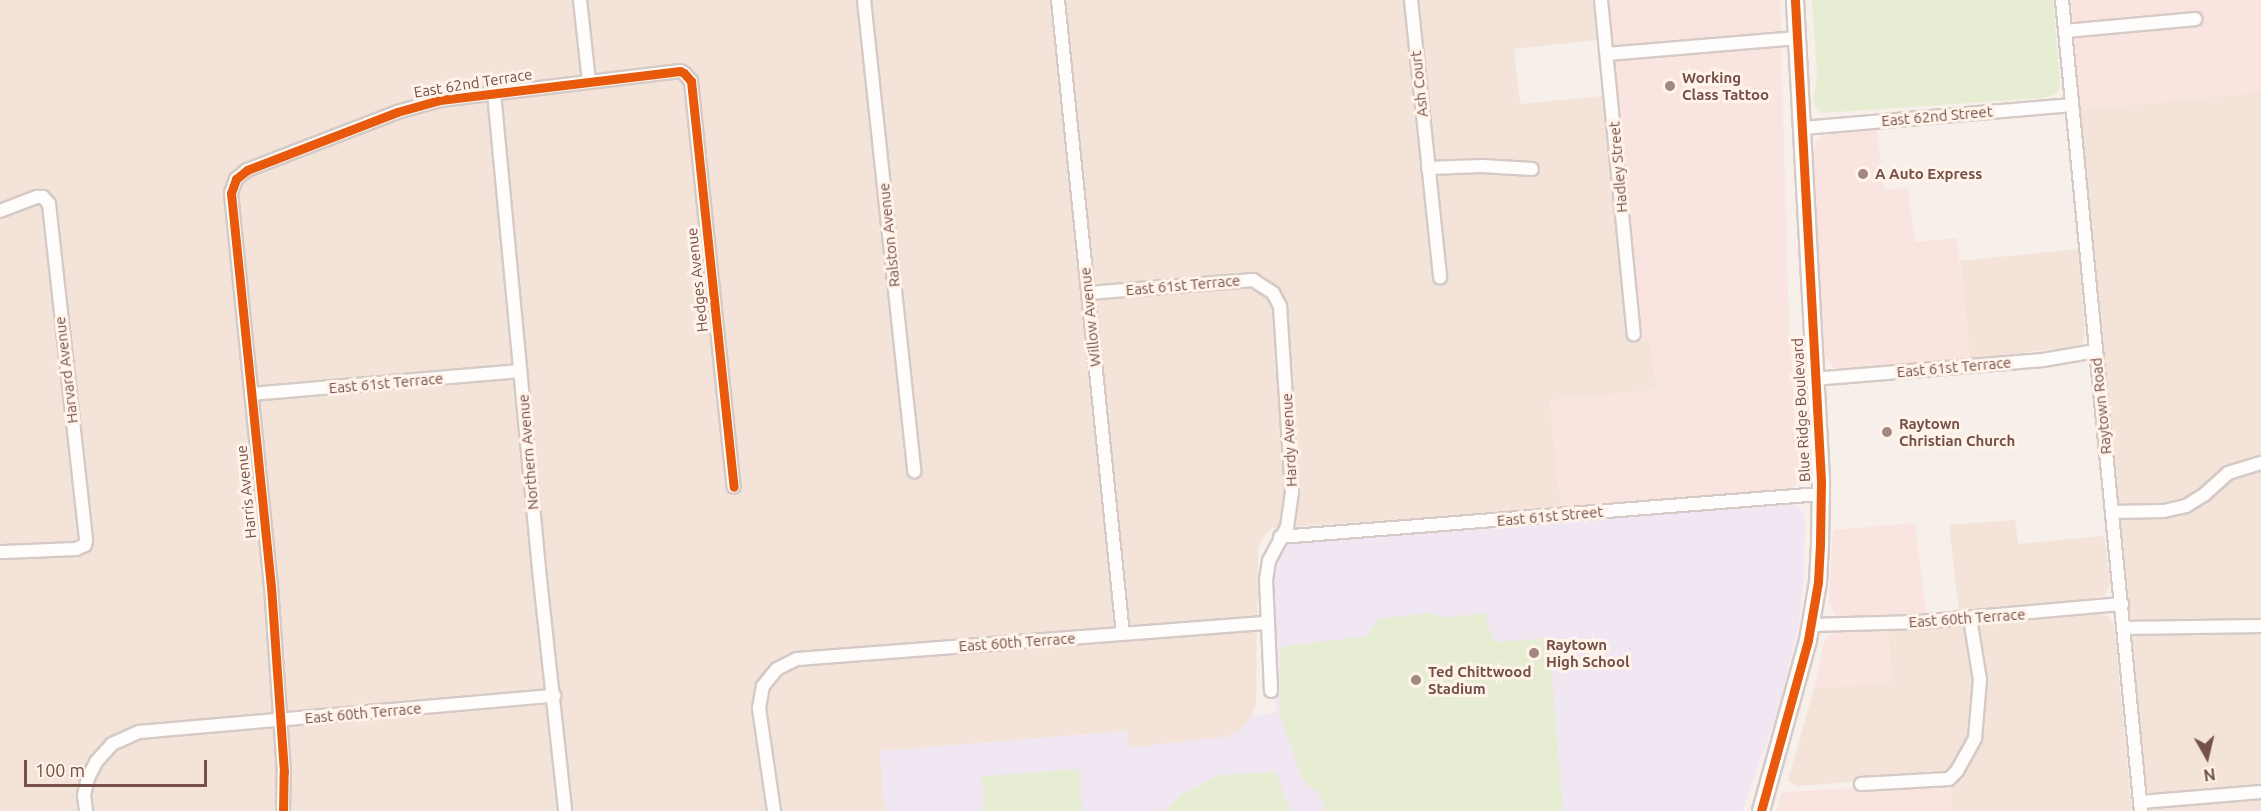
<!DOCTYPE html>
<style>
body{margin:0}
#map{position:relative;width:2261px;height:811px;overflow:hidden;background:#f7efe9;font-family:Ubuntu,sans-serif}
div>[style]{position:absolute}
.residential>*{inset:0;background:#f3e3d9}
.commercial>*{inset:0;background:#fae4df}
.education>*{inset:0;background:#f0e7f2}
.green>*{inset:0;background:#e7edd3}
.roads{filter:drop-shadow(2px 0 #d5cac6) drop-shadow(-2px 0 #d5cac6) drop-shadow(0 2px #d5cac6) drop-shadow(0 -2px #d5cac6)}
.street>*{height:12px;margin:-6px;padding:0 6px;transform-origin:6px;border-radius:6px;background:#fefdfc}
.secondary>*{height:16px;margin:-8px;padding:0 8px;transform-origin:8px;border-radius:8px;background:#fefdfc}
.cycleway>*{height:9px;margin:-4.5px;padding:0 4.5px;transform-origin:4.5px;border-radius:4.5px;background:#e8590c}
.dots>*{width:16px;height:16px;translate:-50% -50%;box-sizing:border-box;border:3px solid #fff3ea;border-radius:50%}
span{translate:-50% -50%;white-space:nowrap;text-align:center;line-height:1.15;-webkit-text-stroke:6px #fff3ea;paint-order:stroke}
.poi-label{font-size:15px;color:#755048;font-weight:700}
.left{translate:0 -50%;text-align:left}
.street-label{font-size:15px;color:#755048}
.north{position:absolute;left:2177px;top:727px;width:60px;height:60px;-webkit-text-stroke:4px #fff3ea;paint-order:stroke;rotate:172deg;font-size:16px;font-weight:700;line-height:24px;text-align:center;color:#755048}
.north::after{content:'';display:block;margin:auto;width:21px;height:27px;background:#755048;clip-path:polygon(50% 0,100% 100%,50% 72%,0 100%)}
.scale{position:absolute;left:24px;top:760px;width:183px;height:27px;box-sizing:border-box;border:3px solid #755048;border-top:0;padding-left:8px;font-size:18px;line-height:21px;white-space:nowrap;color:#755048;-webkit-text-stroke:4px #fff3ea;paint-order:stroke}
</style>
<div id="map">
<div class="residential">
<div style="clip-path:polygon(0 0,1592px 0,1597px 40px,1514px 49px,1520px 104px,1603px 96px,1629px 342px,1650px 341px,1657px 390px,1550px 400px,1561px 508px,1272px 528px,1262px 539px,1258px 550px,1256px 704px,1251px 717px,1239px 731px,1224px 737px,1128px 748px,1127px 731px,880px 751px,885px 811px,0 811px)"></div>
<div style="clip-path:polygon(2261px 92px,2261px 811px,2148px 811px,2080px 110px)"></div>
<div style="clip-path:polygon(2078px 249px,2085px 333px,2081px 346px,1970px 359px,1960px 261px)"></div>
<div style="clip-path:polygon(2015px 520px,2018px 544px,2104px 536px,2110px 584px,2105px 595px,2095px 599px,1959px 611px,1949px 525px)"></div>
<div style="clip-path:polygon(2100px 613px,2109px 617px,2114px 626px,2132px 811px,1952px 811px,1949px 775px,1796px 786px,1788px 781px,1814px 688px,1891px 683px,1888px 631px)"></div>
</div>
<div class="commercial">
<div style="clip-path:polygon(1609px 0,1780px 0,1788px 294px,1795px 436px,1801px 455px,1802px 473px,1800px 481px,1787px 491px,1561px 508px,1550px 400px,1657px 390px,1650px 341px,1642px 341px)"></div>
<div style="clip-path:polygon(2071px 0,2261px 0,2261px 92px,2080px 110px)"></div>
<div style="clip-path:polygon(1877px 130px,1884px 190px,1908px 188px,1915px 242px,1957px 238px,1970px 359px,1845px 370px,1834px 368px,1825px 356px,1813px 154px,1815px 144px,1820px 137px,1830px 134px)"></div>
<div style="clip-path:polygon(1915px 523px,1926px 614px,1845px 618px,1836px 615px,1829px 603px,1833px 530px)"></div>
<div style="clip-path:polygon(1888px 631px,1891px 683px,1814px 688px,1824px 642px,1829px 635px,1840px 632px)"></div>
<div style="clip-path:polygon(1950px 783px,1952px 811px,1776px 811px,1782px 792px)"></div>
</div>
<div class="education">
<div style="clip-path:polygon(1792px 503px,1800px 508px,1805px 517px,1804px 575px,1799px 623px,1777px 714px,1742px 811px,885px 811px,880px 751px,1127px 731px,1128px 748px,1224px 737px,1239px 731px,1251px 717px,1276px 712px,1273px 581px,1284px 544px)"></div>
</div>
<div class="green">
<div style="clip-path:polygon(1812px 0,2053px 0,2060px 87px,2056px 94px,2043px 98px,1822px 113px,1816px 108px,1813px 100px,1817px 75px)"></div>
<div style="clip-path:polygon(1430px 613px,1444px 618px,1486px 613px,1487px 624px,1496px 642px,1549px 638px,1563px 811px,1326px 811px,1318px 793px,1303px 780px,1279px 713px,1281px 647px,1367px 636px,1378px 619px)"></div>
<div style="clip-path:polygon(1079px 769px,1082px 811px,985px 811px,982px 776px)"></div>
<div style="clip-path:polygon(1276px 772px,1290px 811px,1164px 811px,1183px 794px,1219px 775px)"></div>
</div>
<div class="roads">
<div class="street">
<div style="left:580px;top:0;width:82px;rotate:83.7deg"></div>
<div style="left:864px;top:0;width:474px;rotate:83.9deg"></div>
<div style="left:1058px;top:0;width:637px;rotate:84.15deg"></div>
<div style="left:1411px;top:0;width:279px;rotate:84deg"></div>
<div style="left:1601px;top:0;width:336px;rotate:84.4deg"></div>
<div style="left:2062px;top:0;width:815px;rotate:84.44deg"></div>
<div style="left:2066px;top:31px;width:130px;rotate:-5.3deg"></div>
<div style="left:1607px;top:54px;width:191px;rotate:-4.8deg"></div>
<div style="left:494px;top:93px;width:488px;rotate:84.6deg"></div>
<div style="left:540px;top:579px;width:233px;rotate:83.8deg"></div>
<div style="left:1803px;top:128px;width:270px;rotate:-4.9deg"></div>
<div style="left:1428px;top:168px;width:54px;rotate:-2.1deg"></div>
<div style="left:1482px;top:166px;width:50px;rotate:3.4deg"></div>
<div style="left:0;top:211px;width:40px;rotate:-21deg"></div>
<div style="left:37px;top:197px;width:6px"></div>
<div style="left:43px;top:197px;width:9px;rotate:49deg"></div>
<div style="left:49px;top:204px;width:338px;rotate:83.7deg"></div>
<div style="left:86px;top:540px;width:5px;rotate:101deg"></div>
<div style="left:85px;top:545px;width:10px;rotate:156deg"></div>
<div style="left:76px;top:549px;width:76px;rotate:177.7deg"></div>
<div style="left:1088px;top:293px;width:166px;rotate:-4.5deg"></div>
<div style="left:1253px;top:280px;width:24px;rotate:33deg"></div>
<div style="left:1273px;top:293px;width:15px;rotate:62deg"></div>
<div style="left:1280px;top:306px;width:186px;rotate:86.3deg"></div>
<div style="left:1292px;top:492px;width:35px;rotate:98deg"></div>
<div style="left:1287px;top:527px;width:38px;rotate:118deg"></div>
<div style="left:1269px;top:561px;width:19px;rotate:99deg"></div>
<div style="left:1266px;top:580px;width:111px;rotate:87.4deg"></div>
<div style="left:1813px;top:379px;width:231px;rotate:-4.7deg"></div>
<div style="left:2043px;top:360px;width:53px;rotate:-9.8deg"></div>
<div style="left:251px;top:394px;width:270px;rotate:-4.9deg"></div>
<div style="left:2113px;top:512px;width:51px;rotate:-1.1deg"></div>
<div style="left:2164px;top:511px;width:23px;rotate:-13deg"></div>
<div style="left:2186px;top:506px;width:22px;rotate:-32deg"></div>
<div style="left:2205px;top:494px;width:31px;rotate:-42deg"></div>
<div style="left:2228px;top:473px;width:34px;rotate:-17deg"></div>
<div style="left:1280px;top:537px;width:542px;rotate:-4.55deg"></div>
<div style="left:1811px;top:625px;width:108px;rotate:-1.6deg"></div>
<div style="left:1919px;top:622px;width:204px;rotate:-5.1deg"></div>
<div style="left:2124px;top:628px;width:137px;rotate:-0.8deg"></div>
<div style="left:1861px;top:784px;width:88px;rotate:-3.3deg"></div>
<div style="left:1949px;top:779px;width:11px;rotate:-45deg"></div>
<div style="left:1957px;top:771px;width:38px;rotate:-61deg"></div>
<div style="left:1975px;top:738px;width:58px;rotate:-85.1deg"></div>
<div style="left:1980px;top:680px;width:63px;rotate:-99.2deg"></div>
<div style="left:2141px;top:802px;width:120px;rotate:-4.8deg"></div>
<div style="left:86px;top:811px;width:16px;rotate:-97deg"></div>
<div style="left:84px;top:795px;width:17px;rotate:-77deg"></div>
<div style="left:88px;top:778px;width:18px;rotate:-63deg"></div>
<div style="left:96px;top:762px;width:24px;rotate:-48deg"></div>
<div style="left:112px;top:744px;width:30px;rotate:-24deg"></div>
<div style="left:139px;top:732px;width:417px;rotate:-5deg"></div>
<div style="left:283px;top:811px;width:39px;rotate:-89deg"></div>
<div style="left:284px;top:772px;width:185px;rotate:-94deg"></div>
<div style="left:271px;top:587px;width:396px;rotate:-95.8deg"></div>
<div style="left:231px;top:193px;width:15px;rotate:-70deg"></div>
<div style="left:236px;top:179px;width:14px;rotate:-39deg"></div>
<div style="left:247px;top:170px;width:161px;rotate:-21.1deg"></div>
<div style="left:397px;top:112px;width:45px;rotate:-15.6deg"></div>
<div style="left:440px;top:100px;width:242px;rotate:-6.9deg"></div>
<div style="left:680px;top:71px;width:4px;rotate:27deg"></div>
<div style="left:684px;top:73px;width:11px;rotate:49deg"></div>
<div style="left:691px;top:81px;width:408px;rotate:84deg"></div>
<div style="left:774px;top:811px;width:104px;rotate:-98.3deg"></div>
<div style="left:759px;top:708px;width:22px;rotate:-80deg"></div>
<div style="left:763px;top:686px;width:14px;rotate:-51deg"></div>
<div style="left:772px;top:675px;width:8px;rotate:-50deg"></div>
<div style="left:777px;top:669px;width:22px;rotate:-27deg"></div>
<div style="left:797px;top:659px;width:472px;rotate:-4.4deg"></div>
</div>
<div class="secondary">
<div style="left:1761px;top:811px;width:177px;rotate:-74.6deg"></div>
<div style="left:1808px;top:640px;width:59px;rotate:-80.2deg"></div>
<div style="left:1818px;top:582px;width:37px;rotate:-87deg"></div>
<div style="left:1820px;top:545px;width:64px;rotate:-89.1deg"></div>
<div style="left:1821px;top:481px;width:482px;rotate:-93.1deg"></div>
</div>
</div>
<div class="cycleway">
<div style="left:283px;top:811px;width:39px;rotate:-89deg"></div>
<div style="left:284px;top:772px;width:185px;rotate:-94deg"></div>
<div style="left:271px;top:587px;width:396px;rotate:-95.8deg"></div>
<div style="left:231px;top:193px;width:15px;rotate:-70deg"></div>
<div style="left:236px;top:179px;width:14px;rotate:-39deg"></div>
<div style="left:247px;top:170px;width:161px;rotate:-21.1deg"></div>
<div style="left:397px;top:112px;width:45px;rotate:-15.6deg"></div>
<div style="left:440px;top:100px;width:242px;rotate:-6.9deg"></div>
<div style="left:680px;top:71px;width:4px;rotate:27deg"></div>
<div style="left:684px;top:73px;width:11px;rotate:49deg"></div>
<div style="left:691px;top:81px;width:408px;rotate:84deg"></div>
<div style="left:1761px;top:811px;width:177px;rotate:-74.6deg"></div>
<div style="left:1808px;top:640px;width:59px;rotate:-80.2deg"></div>
<div style="left:1818px;top:582px;width:37px;rotate:-87deg"></div>
<div style="left:1820px;top:545px;width:64px;rotate:-89.1deg"></div>
<div style="left:1821px;top:481px;width:482px;rotate:-93.1deg"></div>
</div>
<div class="dots">
<div style="left:1670px;top:86px;background:#a28880"></div>
<div style="left:1863px;top:174px;background:#a28880"></div>
<div style="left:1887px;top:432px;background:#a28880"></div>
<div style="left:1534px;top:653px;background:#a28880"></div>
<div style="left:1416px;top:680px;background:#a28880"></div>
</div>
<div class="poi-label">
<span class="left" style="left:1682px;top:86px">Working<br>Class Tattoo</span>
<span class="left" style="left:1875px;top:174px">A Auto Express</span>
<span class="left" style="left:1899px;top:432px">Raytown<br>Christian Church</span>
<span class="left" style="left:1546px;top:653px">Raytown<br>High School</span>
<span class="left" style="left:1428px;top:680px">Ted Chittwood<br>Stadium</span>
</div>
<div class="street-label">
<span style="left:473px;top:83px;rotate:-9deg">East 62nd Terrace</span>
<span style="left:1419px;top:84px;rotate:-96deg">Ash Court</span>
<span style="left:1937px;top:116px;rotate:-5deg">East 62nd Street</span>
<span style="left:1618px;top:167px;rotate:-95deg">Hadley Street</span>
<span style="left:889px;top:235px;rotate:-96deg">Ralston Avenue</span>
<span style="left:697px;top:280px;rotate:-96deg">Hedges Avenue</span>
<span style="left:1183px;top:285px;rotate:-5deg">East 61st Terrace</span>
<span style="left:1090px;top:317px;rotate:-96deg">Willow Avenue</span>
<span style="left:1954px;top:367px;rotate:-5deg">East 61st Terrace</span>
<span style="left:66px;top:370px;rotate:-97deg">Harvard Avenue</span>
<span style="left:386px;top:383px;rotate:-5deg">East 61st Terrace</span>
<span style="left:2101px;top:406px;rotate:-96deg">Raytown Road</span>
<span style="left:1801px;top:410px;rotate:-93deg">Blue Ridge Boulevard</span>
<span style="left:1289px;top:440px;rotate:-93deg">Hardy Avenue</span>
<span style="left:528px;top:452px;rotate:-95deg">Northern Avenue</span>
<span style="left:246px;top:492px;rotate:-96deg">Harris Avenue</span>
<span style="left:1550px;top:516px;rotate:-5deg">East 61st Street</span>
<span style="left:1967px;top:618px;rotate:-4deg">East 60th Terrace</span>
<span style="left:1017px;top:642px;rotate:-4deg">East 60th Terrace</span>
<span style="left:363px;top:713px;rotate:-5deg">East 60th Terrace</span>
</div>
<div class="north">N</div>
<div class="scale">100 m</div>
</div>
